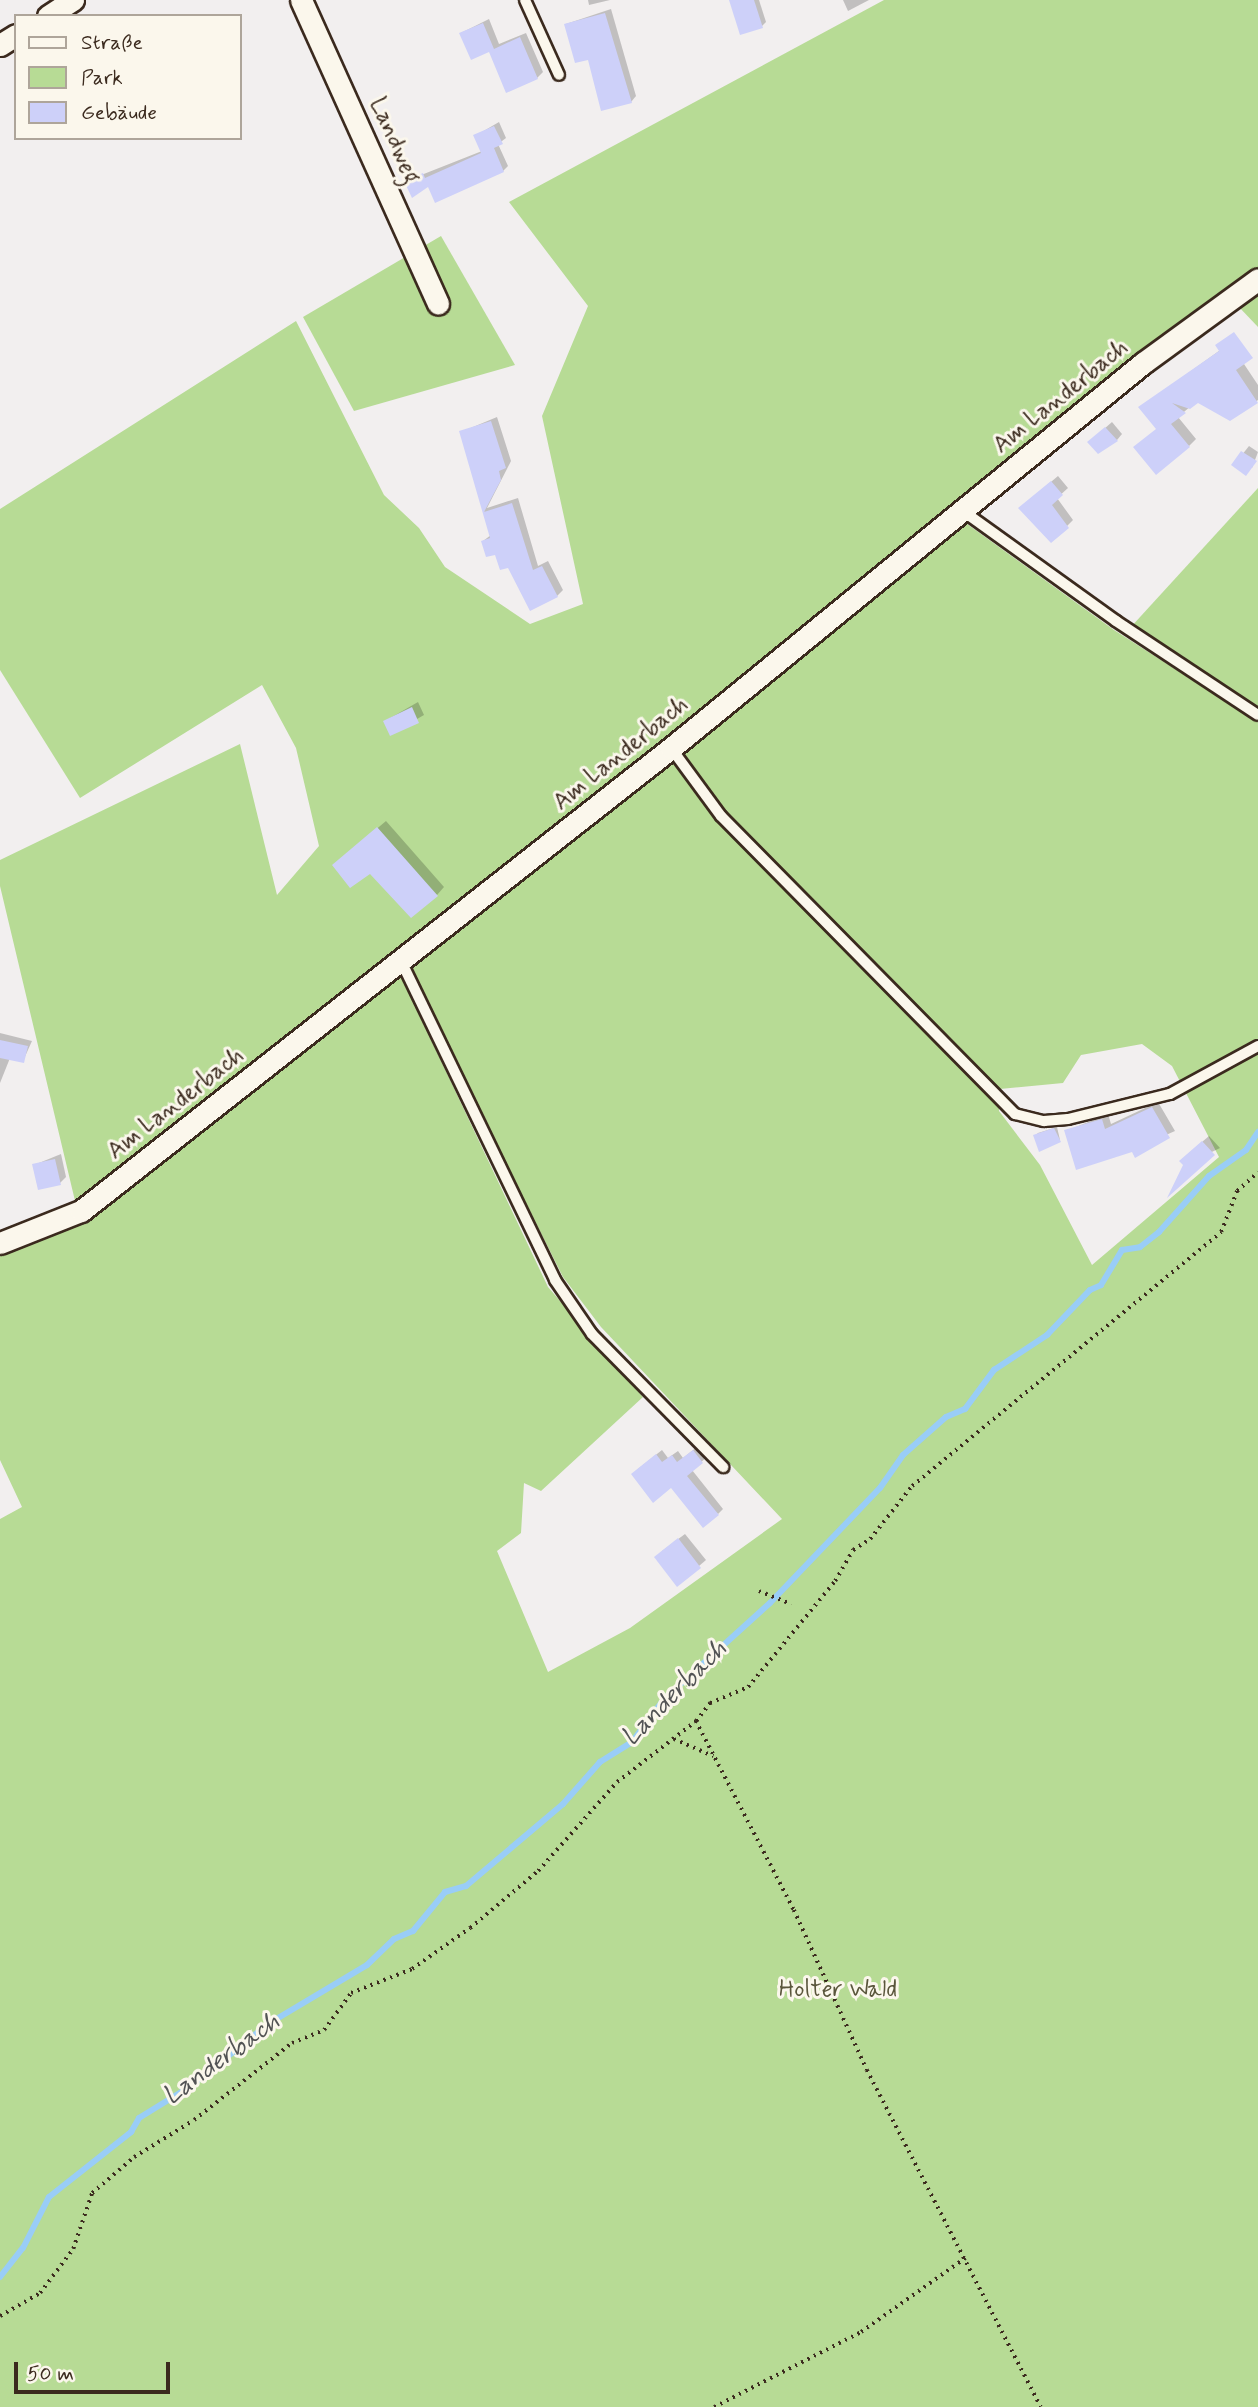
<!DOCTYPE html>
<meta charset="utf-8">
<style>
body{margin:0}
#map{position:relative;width:1258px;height:2407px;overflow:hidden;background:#f2efef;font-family:Mynerve,sans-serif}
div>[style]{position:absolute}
.green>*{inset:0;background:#b7db95}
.shadow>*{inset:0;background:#0003}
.stream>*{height:6px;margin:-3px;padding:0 3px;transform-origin:3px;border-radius:3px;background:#99cdf7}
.building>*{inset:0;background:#cdd0f9}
.path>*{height:3.5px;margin-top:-1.75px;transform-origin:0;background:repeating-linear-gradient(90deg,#3b2a1e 0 2px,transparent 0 7px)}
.roads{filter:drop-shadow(2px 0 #3b2a1e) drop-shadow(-2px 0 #3b2a1e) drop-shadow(0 2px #3b2a1e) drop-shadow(0 -2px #3b2a1e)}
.lane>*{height:10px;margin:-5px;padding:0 5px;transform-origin:5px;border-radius:5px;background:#fbf7ec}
.street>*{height:21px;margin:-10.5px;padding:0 10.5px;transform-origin:10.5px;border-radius:10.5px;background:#fbf7ec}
span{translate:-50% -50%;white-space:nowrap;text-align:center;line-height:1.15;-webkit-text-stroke:6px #fbf7ec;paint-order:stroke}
.street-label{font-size:24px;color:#3b2a1e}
.park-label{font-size:24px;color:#5a563c}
.water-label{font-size:26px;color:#525354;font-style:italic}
.legend{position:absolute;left:14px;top:14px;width:228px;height:126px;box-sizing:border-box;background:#fbf7ec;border:2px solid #aea59a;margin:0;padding:9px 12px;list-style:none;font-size:21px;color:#3b2a1e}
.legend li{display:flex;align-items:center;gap:14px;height:35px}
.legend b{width:35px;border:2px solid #aea59a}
.scale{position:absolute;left:14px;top:2362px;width:156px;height:32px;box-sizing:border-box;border:4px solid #3b2a1e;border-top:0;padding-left:9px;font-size:21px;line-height:24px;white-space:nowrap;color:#3b2a1e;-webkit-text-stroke:5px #fbf7ec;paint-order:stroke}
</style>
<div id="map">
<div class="green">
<div style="clip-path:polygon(884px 0,1258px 0,1258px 268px,1136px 354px,544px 840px,396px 958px,311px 1015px,76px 1205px,0 886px,0 860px,240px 744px,277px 895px,319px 846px,296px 748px,262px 685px,80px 798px,0 670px,0 509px,296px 321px,384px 495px,419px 528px,445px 567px,530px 624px,583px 604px,542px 416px,588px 306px,509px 202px)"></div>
<div style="clip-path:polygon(441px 236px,515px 365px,354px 411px,303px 317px)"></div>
<div style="clip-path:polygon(1258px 291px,1258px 327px,1238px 306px)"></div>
<div style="clip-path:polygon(1258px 488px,1258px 707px,1130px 628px)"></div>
<div style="clip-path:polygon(evenodd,963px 521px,1114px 630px,1258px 722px,1258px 2407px,0 2407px,0 1519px,22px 1507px,0 1460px,0 1254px,85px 1219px,400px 974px,548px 1287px,643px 1397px,541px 1491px,524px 1483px,521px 1533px,497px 1551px,548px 1672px,630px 1628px,782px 1519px,601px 1327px,563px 1277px,408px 968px,963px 521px,1142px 1044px,1172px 1066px,1219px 1157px,1092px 1265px,1040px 1165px,999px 1111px,1000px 1089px,1063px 1083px,1081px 1055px,1142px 1044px)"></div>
</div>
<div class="shadow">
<div style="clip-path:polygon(588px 0,610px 0,589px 5px)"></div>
<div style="clip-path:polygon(731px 0,759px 0,766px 22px,762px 26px)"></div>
<div style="clip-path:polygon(843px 0,869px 0,848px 11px)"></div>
<div style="clip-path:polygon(611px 9px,636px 96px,631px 102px,589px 58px,566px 24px)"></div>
<div style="clip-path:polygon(489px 19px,499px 44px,526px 33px,543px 72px,537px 78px,461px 33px)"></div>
<div style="clip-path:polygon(499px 122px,506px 138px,498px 144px,508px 166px,503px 171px,429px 185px,406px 181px,482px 151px,475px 136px)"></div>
<div style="clip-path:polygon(1230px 343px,1258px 385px,1258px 400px,1230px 419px,1198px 400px,1178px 417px,1196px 439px,1189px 446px,1158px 428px,1141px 407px)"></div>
<div style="clip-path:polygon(497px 417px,511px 461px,487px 508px,518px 498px,538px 566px,548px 561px,563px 590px,557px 596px,509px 566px,483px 541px,491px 535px,461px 432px)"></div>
<div style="clip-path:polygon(1112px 422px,1122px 434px,1117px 440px,1096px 436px)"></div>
<div style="clip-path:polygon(1249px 446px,1258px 452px,1252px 468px,1234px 465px)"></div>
<div style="clip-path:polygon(1058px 476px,1068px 488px,1057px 498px,1073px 520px,1067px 526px,1027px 502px)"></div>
<div style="clip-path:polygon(418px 702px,424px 715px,391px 734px,385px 721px)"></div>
<div style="clip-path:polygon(386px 821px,444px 887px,437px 895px,342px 858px)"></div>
<div style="clip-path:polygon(0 1033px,32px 1041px,23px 1061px,10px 1058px,0 1083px)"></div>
<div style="clip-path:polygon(1158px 1102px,1175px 1131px,1132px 1150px,1066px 1131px,1108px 1114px,1111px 1124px)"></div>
<div style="clip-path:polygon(1057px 1127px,1060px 1140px,1035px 1136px,1038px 1133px)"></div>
<div style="clip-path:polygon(1209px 1136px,1220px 1148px,1185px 1165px,1187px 1155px)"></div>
<div style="clip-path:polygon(61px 1154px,66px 1177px,60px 1183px,34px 1165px)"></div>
<div style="clip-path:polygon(698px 1446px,707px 1457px,692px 1470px,723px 1509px,718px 1514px,638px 1469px,662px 1450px,668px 1458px,678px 1451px,683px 1458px)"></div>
<div style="clip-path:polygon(685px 1534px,706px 1560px,678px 1584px,662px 1551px)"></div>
</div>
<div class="stream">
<div style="left:0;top:2277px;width:37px;rotate:-52deg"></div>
<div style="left:23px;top:2248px;width:57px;rotate:-63deg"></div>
<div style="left:49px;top:2197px;width:105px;rotate:-38.4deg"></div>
<div style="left:131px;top:2132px;width:16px;rotate:-60deg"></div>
<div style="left:139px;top:2118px;width:61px;rotate:-31.6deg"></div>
<div style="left:191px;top:2086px;width:99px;rotate:-38.8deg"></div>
<div style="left:268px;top:2024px;width:115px;rotate:-30.8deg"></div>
<div style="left:367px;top:1965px;width:37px;rotate:-44deg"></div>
<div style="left:394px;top:1939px;width:21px;rotate:-23deg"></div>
<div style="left:413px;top:1931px;width:50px;rotate:-50.6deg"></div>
<div style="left:445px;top:1892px;width:22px;rotate:-16deg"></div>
<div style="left:466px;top:1886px;width:127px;rotate:-40.2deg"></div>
<div style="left:563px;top:1804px;width:56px;rotate:-48.6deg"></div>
<div style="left:600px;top:1762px;width:38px;rotate:-32deg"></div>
<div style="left:632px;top:1742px;width:54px;rotate:-53.3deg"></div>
<div style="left:664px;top:1699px;width:143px;rotate:-42.2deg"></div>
<div style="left:770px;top:1603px;width:159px;rotate:-46.3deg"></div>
<div style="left:880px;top:1488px;width:40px;rotate:-55.1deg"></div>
<div style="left:903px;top:1455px;width:57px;rotate:-41.5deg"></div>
<div style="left:946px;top:1417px;width:21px;rotate:-23deg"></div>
<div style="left:965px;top:1409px;width:49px;rotate:-53.4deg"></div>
<div style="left:994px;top:1370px;width:64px;rotate:-33.4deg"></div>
<div style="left:1047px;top:1335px;width:62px;rotate:-46.3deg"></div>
<div style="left:1090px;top:1290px;width:12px;rotate:-24deg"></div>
<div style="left:1101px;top:1285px;width:41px;rotate:-59deg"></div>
<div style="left:1122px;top:1250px;width:18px;rotate:-9deg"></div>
<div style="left:1140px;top:1247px;width:24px;rotate:-38deg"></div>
<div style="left:1159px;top:1232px;width:75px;rotate:-48.2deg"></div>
<div style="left:1209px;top:1176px;width:45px;rotate:-35.1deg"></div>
<div style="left:1246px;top:1150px;width:22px;rotate:-56deg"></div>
</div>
<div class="building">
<div style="clip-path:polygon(729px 0,754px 0,763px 28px,740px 35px)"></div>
<div style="clip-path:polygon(605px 13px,632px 103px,601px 111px,588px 60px,575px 63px,564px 24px)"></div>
<div style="clip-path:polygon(483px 23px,494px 49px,520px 37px,538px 79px,506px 93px,489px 52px,471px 60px,459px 33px)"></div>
<div style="clip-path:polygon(494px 126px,503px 144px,494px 148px,504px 172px,435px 203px,428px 187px,412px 198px,404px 181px,423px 173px,425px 178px,481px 153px,473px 135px)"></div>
<div style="clip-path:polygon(1234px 332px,1253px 358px,1236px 370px,1258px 403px,1230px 421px,1198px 403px,1190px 409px,1172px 403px,1186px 413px,1171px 424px,1190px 447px,1156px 475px,1133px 447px,1156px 429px,1138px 407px,1219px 351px,1215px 345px)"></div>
<div style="clip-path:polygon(491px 421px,506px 468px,499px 471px,501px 480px,484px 512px,512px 503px,533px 570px,542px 566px,558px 597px,530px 611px,508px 568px,500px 570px,495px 555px,486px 557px,481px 541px,490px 538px,459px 431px)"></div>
<div style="clip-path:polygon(1105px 427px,1118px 441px,1098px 454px,1087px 442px)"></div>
<div style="clip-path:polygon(1241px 451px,1257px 461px,1246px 476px,1231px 465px)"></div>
<div style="clip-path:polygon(1051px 481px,1063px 495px,1052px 505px,1069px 528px,1051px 543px,1018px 508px)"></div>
<div style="clip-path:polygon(412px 707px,419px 723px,390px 736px,383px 721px)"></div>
<div style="clip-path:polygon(377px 827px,438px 896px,411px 918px,370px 874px,350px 888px,332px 865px)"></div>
<div style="clip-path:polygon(0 1040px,28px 1046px,24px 1063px,0 1058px)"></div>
<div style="clip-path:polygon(1152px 1107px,1170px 1138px,1135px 1158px,1132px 1152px,1076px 1170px,1064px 1130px,1102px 1119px,1105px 1129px)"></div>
<div style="clip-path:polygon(1054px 1128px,1061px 1142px,1039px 1152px,1033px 1135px)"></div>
<div style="clip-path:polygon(1202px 1141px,1215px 1155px,1167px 1198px,1183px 1165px,1179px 1161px)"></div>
<div style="clip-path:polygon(55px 1159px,61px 1185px,38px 1190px,32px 1164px)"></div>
<div style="clip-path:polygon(693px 1450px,703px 1463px,687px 1476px,719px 1515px,703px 1528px,671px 1488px,653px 1503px,631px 1474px,656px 1454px,662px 1462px,672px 1455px,677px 1462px)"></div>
<div style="clip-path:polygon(678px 1538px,701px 1568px,677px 1587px,654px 1557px)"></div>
</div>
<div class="path">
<div style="left:759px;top:1591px;width:35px;rotate:22deg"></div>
<div style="left:696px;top:1721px;width:213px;rotate:62.6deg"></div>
<div style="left:794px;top:1910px;width:176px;rotate:65.5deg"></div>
<div style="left:867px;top:2070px;width:379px;rotate:62.7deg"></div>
<div style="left:674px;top:1739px;width:43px;rotate:23.6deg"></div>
<div style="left:0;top:2316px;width:46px;rotate:-29.9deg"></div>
<div style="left:40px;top:2293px;width:55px;rotate:-53.1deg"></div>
<div style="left:73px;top:2249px;width:59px;rotate:-71.3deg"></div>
<div style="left:92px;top:2193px;width:55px;rotate:-40.6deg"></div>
<div style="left:134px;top:2157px;width:70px;rotate:-31.7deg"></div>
<div style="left:194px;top:2120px;width:125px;rotate:-38.2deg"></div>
<div style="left:292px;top:2043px;width:35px;rotate:-22deg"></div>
<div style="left:324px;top:2030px;width:46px;rotate:-53.9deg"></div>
<div style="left:351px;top:1993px;width:66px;rotate:-21.5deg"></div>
<div style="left:412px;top:1969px;width:71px;rotate:-35.3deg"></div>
<div style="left:470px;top:1928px;width:89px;rotate:-40deg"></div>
<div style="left:538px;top:1871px;width:119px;rotate:-48.4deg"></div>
<div style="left:617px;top:1782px;width:100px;rotate:-37.7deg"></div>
<div style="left:696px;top:1721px;width:23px;rotate:-52deg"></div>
<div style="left:710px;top:1703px;width:41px;rotate:-22.8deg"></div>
<div style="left:748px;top:1687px;width:137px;rotate:-50.6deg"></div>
<div style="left:835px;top:1581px;width:36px;rotate:-60deg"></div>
<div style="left:853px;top:1550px;width:20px;rotate:-33deg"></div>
<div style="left:870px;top:1539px;width:68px;rotate:-51.6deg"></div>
<div style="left:912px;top:1486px;width:400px;rotate:-39.4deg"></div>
<div style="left:1221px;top:1232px;width:44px;rotate:-68.7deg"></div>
<div style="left:1237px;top:1191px;width:28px;rotate:-42deg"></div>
<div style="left:714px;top:2407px;width:165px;rotate:-27deg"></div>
<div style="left:861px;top:2332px;width:128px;rotate:-35.4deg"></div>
</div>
<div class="roads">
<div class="lane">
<div style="left:525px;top:0;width:82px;rotate:65.6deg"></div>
<div style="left:963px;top:511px;width:188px;rotate:35.7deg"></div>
<div style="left:1116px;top:621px;width:170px;rotate:33.5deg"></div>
<div style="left:671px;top:748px;width:84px;rotate:53.7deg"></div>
<div style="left:721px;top:816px;width:419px;rotate:45.4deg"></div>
<div style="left:1015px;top:1114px;width:30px;rotate:14deg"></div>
<div style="left:1044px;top:1121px;width:24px;rotate:-5deg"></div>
<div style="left:1068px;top:1119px;width:105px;rotate:-13.8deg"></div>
<div style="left:1170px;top:1094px;width:100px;rotate:-28.6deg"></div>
<div style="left:402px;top:963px;width:352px;rotate:64.2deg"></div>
<div style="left:555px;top:1280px;width:65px;rotate:55.6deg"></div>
<div style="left:592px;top:1334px;width:187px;rotate:45.4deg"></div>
</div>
<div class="street">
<div style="left:301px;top:0;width:333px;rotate:65.7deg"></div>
<div style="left:48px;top:16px;width:30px;rotate:-33deg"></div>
<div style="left:0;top:45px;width:19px;rotate:-32deg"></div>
<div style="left:0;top:1243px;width:87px;rotate:-21.6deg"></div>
<div style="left:81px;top:1211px;width:750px;rotate:-38.12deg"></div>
<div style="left:671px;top:748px;width:609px;rotate:-39.2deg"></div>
<div style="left:1143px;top:363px;width:142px;rotate:-36.1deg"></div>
</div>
</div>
<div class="street-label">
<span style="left:394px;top:141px;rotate:66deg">Landweg</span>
<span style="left:1061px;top:397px;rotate:-39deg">Am Landerbach</span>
<span style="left:621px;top:754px;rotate:-39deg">Am Landerbach</span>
<span style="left:176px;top:1104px;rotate:-38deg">Am Landerbach</span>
</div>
<div class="park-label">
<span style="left:838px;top:1990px">Holter Wald</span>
</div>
<div class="water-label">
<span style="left:675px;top:1694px;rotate:-45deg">Landerbach</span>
<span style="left:222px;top:2060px;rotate:-36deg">Landerbach</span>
</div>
<ul class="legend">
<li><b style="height:9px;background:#fbf7ec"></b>Straße</li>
<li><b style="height:19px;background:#b7db95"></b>Park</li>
<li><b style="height:19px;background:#cdd0f9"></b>Gebäude</li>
</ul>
<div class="scale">50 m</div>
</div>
